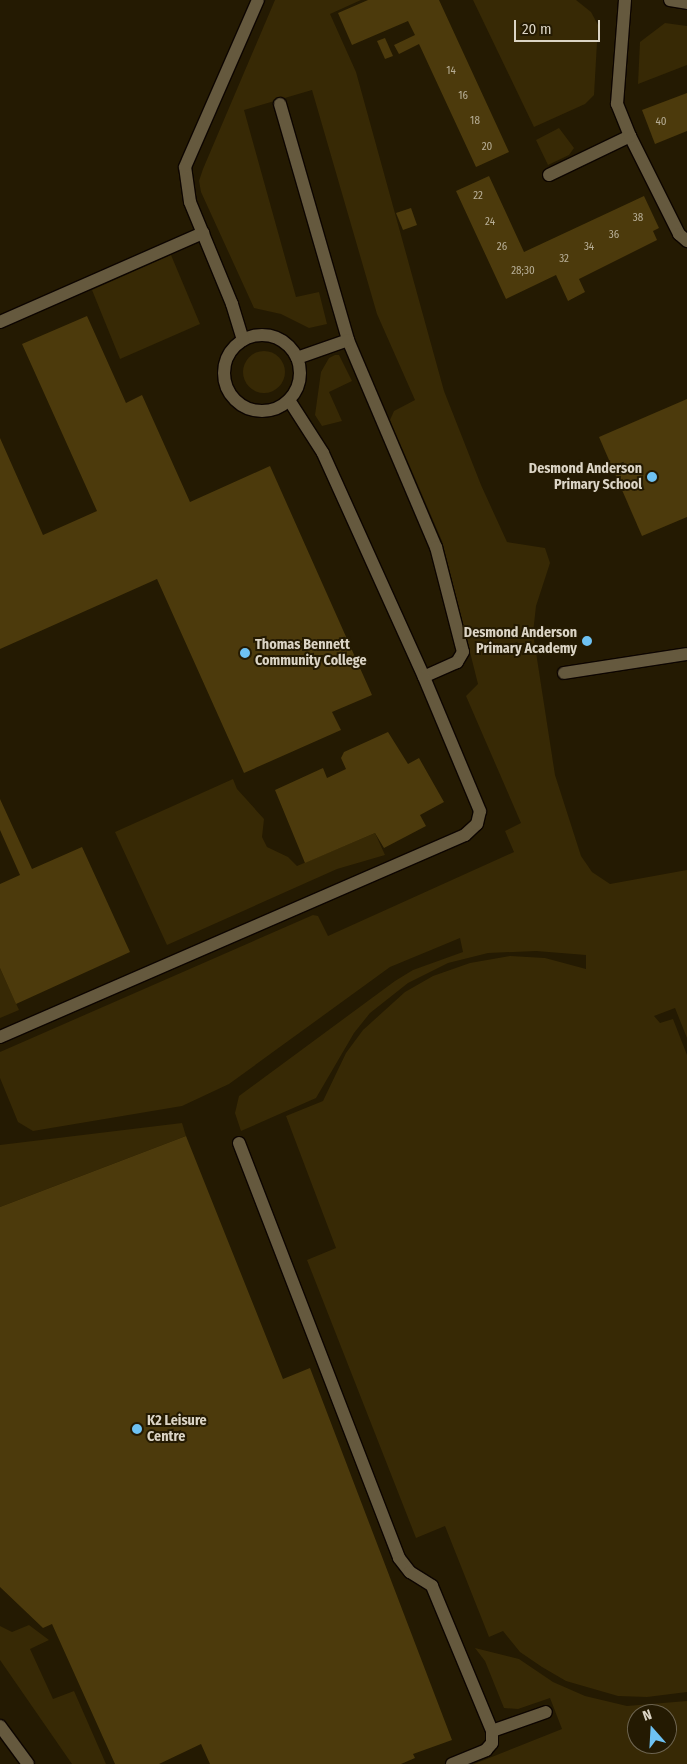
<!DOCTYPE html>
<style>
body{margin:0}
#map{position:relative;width:687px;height:1764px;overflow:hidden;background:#241a02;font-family:"Fira Sans Condensed",sans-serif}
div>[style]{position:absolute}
.green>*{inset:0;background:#372905}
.round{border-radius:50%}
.building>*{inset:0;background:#4c3a0c}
.roads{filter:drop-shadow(1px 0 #0d0500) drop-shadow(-1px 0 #0d0500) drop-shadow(0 1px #0d0500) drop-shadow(0 -1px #0d0500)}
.minor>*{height:12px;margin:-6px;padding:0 6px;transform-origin:6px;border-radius:6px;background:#65593e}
.minor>.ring{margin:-6px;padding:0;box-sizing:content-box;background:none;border:12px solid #65593e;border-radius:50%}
.dots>*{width:14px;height:14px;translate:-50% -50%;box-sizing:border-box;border:2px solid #241a02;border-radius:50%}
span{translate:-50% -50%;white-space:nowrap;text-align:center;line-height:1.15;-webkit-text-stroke:4px #241a02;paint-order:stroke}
.number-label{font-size:11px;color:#b7ae97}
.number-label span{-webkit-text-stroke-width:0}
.poi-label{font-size:14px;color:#dbd4c5;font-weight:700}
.right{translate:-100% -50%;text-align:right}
.left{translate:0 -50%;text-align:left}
.north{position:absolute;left:627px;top:1704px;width:50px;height:50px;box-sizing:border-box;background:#241a02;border:1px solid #6d6450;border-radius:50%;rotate:341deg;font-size:14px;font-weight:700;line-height:20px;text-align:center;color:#dbd4c5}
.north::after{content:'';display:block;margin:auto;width:18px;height:22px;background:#6ec2f3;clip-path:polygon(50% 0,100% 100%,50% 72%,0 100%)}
.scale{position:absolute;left:514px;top:20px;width:86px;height:22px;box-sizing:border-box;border:2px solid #dbd4c5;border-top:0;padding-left:6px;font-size:15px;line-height:18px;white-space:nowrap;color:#dbd4c5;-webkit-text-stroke:4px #241a02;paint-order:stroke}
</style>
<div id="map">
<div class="green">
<div style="clip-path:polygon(275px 0,361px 0,330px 14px,356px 72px,444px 391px,481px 485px,507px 542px,545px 548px,550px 563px,536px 606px,533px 633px,555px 775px,581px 856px,592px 872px,610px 884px,687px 870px,687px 1038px,675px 1008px,654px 1016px,660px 1023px,673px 1019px,687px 1055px,687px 1692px,647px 1697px,618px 1696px,566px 1681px,542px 1667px,520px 1652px,503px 1631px,489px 1637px,445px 1526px,416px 1538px,307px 1260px,336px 1248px,286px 1116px,323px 1101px,346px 1053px,363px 1030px,405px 992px,433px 976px,470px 963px,510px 956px,545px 958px,586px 969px,586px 955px,536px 951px,488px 953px,448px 963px,408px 983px,370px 1013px,354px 1033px,316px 1098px,241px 1131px,235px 1113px,239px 1096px,395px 981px,413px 970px,463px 952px,460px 938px,390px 967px,229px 1084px,182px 1106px,33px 1131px,18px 1122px,0 1078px,0 1052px,313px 915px,318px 916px,328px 936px,514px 852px,505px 831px,521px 823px,466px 696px,478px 684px,442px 541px,390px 420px,394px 411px,415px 400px,377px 314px,312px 90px,244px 110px,296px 297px,319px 292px,327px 324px,309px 328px,281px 314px,254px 308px,201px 192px,199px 181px,203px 169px)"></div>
<div style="clip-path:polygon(473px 0,576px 0,591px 12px,598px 25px,594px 95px,585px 104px,534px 127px)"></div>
<div style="clip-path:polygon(665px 23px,687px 26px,687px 65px,638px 84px,640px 42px)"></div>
<div style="clip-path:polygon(559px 128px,574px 148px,569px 155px,548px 165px,536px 140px)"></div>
<div style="clip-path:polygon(171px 255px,200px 324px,120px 359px,92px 290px)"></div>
<div class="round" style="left:243px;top:351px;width:42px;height:42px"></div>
<div style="clip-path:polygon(335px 355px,339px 355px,352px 381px,329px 392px,342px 421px,322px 426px,315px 415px,321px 372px,329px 358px)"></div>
<div style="clip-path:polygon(233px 779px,237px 789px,264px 819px,262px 837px,267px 847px,288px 857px,297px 866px,375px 833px,385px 855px,337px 869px,167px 945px,115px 832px)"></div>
<div style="clip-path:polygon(0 968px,19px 1010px,0 1018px)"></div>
<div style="clip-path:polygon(182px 1123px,186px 1136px,0 1207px,0 1145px)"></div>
<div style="clip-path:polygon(29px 1625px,49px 1640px,30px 1649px,53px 1699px,74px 1691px,106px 1764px,72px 1764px,0 1660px,0 1626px,12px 1632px)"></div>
<div style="clip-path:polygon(evenodd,475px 1648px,519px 1659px,553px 1682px,585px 1696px,627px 1706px,687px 1701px,687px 1764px,474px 1764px,562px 1729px,550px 1698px,518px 1709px,504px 1708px,485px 1661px,475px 1648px,637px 1714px,667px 1714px,667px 1744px,637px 1744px,637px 1714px)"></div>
</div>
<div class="building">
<div style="clip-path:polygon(368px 0,439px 0,509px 152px,476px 167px,419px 44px,399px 54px,394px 45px,415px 35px,408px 21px,352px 45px,338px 13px)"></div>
<div style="clip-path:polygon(385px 38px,393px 56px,385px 59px,377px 41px)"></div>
<div style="clip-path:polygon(687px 93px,687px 131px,655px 144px,642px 110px)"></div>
<div style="clip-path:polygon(489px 176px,524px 252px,644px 196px,659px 228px,653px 231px,657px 240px,579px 279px,585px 292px,568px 301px,556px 275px,506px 299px,456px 191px)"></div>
<div style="clip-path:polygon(411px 208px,417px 225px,403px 230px,396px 213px)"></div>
<div style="clip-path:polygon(87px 316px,126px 403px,142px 395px,190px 502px,270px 466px,372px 695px,332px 712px,341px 730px,244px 773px,157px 579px,0 649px,0 438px,43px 535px,97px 511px,22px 344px)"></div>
<div style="clip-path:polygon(687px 399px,687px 517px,642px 536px,599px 437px)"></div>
<div style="clip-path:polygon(388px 732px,408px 764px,419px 758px,444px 802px,420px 815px,426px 826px,384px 848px,375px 833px,305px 863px,275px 790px,323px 768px,327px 778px,346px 769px,341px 758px,344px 752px)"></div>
<div style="clip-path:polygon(0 799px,32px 869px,82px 847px,130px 952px,16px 1004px,0 968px,0 884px,20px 875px,0 830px)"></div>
<div style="clip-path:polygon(186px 1136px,283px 1379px,310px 1368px,452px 1740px,413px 1754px,415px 1758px,401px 1764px,210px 1764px,201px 1744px,159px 1764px,115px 1764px,52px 1624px,43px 1628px,0 1587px,0 1207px)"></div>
</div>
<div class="roads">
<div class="minor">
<div style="left:670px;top:0;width:17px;rotate:10deg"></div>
<div style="left:280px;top:104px;width:246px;rotate:73.9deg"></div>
<div style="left:348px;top:340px;width:225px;rotate:67deg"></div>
<div style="left:436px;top:547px;width:108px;rotate:75.6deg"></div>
<div style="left:463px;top:652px;width:12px;rotate:121deg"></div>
<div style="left:457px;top:662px;width:36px;rotate:156deg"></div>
<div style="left:424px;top:677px;width:246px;rotate:-114.3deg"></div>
<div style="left:323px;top:453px;width:63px;rotate:-122.7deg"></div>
<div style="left:630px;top:136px;width:110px;rotate:63.4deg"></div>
<div style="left:679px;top:234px;width:11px;rotate:41deg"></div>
<div style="left:549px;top:175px;width:90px;rotate:-25.7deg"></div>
<div style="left:630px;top:136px;width:35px;rotate:-112deg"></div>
<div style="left:617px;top:104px;width:104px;rotate:-85.6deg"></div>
<div style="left:0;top:322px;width:222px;rotate:-23.7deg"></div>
<div class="ring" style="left:224px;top:335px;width:64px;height:64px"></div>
<div style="left:243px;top:340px;width:38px;rotate:-107deg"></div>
<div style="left:232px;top:304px;width:110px;rotate:-112.4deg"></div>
<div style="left:190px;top:202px;width:35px;rotate:-98deg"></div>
<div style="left:185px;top:167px;width:182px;rotate:-66.4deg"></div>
<div style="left:297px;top:358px;width:54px;rotate:-19.4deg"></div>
<div style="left:564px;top:673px;width:124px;rotate:-8.8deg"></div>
<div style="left:0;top:1037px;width:507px;rotate:-23.48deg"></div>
<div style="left:465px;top:835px;width:16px;rotate:-43deg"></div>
<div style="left:477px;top:824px;width:13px;rotate:-77deg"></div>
<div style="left:480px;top:811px;width:145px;rotate:-112.7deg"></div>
<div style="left:239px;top:1143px;width:445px;rotate:68.9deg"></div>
<div style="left:399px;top:1558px;width:18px;rotate:52deg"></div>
<div style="left:410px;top:1572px;width:26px;rotate:32deg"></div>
<div style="left:432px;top:1586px;width:157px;rotate:67.5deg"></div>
<div style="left:0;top:1726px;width:47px;rotate:53.6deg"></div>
<div style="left:452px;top:1764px;width:37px;rotate:-22deg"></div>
<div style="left:486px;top:1750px;width:9px;rotate:-49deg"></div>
<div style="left:492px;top:1743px;width:12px;rotate:-90deg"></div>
<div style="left:492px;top:1731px;width:57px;rotate:-19.4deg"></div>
</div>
</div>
<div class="dots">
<div style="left:652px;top:477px;background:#6ec2f3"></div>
<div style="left:587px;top:641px;background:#6ec2f3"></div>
<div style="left:245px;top:653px;background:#6ec2f3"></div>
<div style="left:137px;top:1429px;background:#6ec2f3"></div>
</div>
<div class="number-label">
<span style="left:451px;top:71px">14</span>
<span style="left:463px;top:96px">16</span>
<span style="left:475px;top:121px">18</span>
<span style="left:661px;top:122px">40</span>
<span style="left:487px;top:147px">20</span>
<span style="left:478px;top:196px">22</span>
<span style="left:638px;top:218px">38</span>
<span style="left:490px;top:222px">24</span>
<span style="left:614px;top:235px">36</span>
<span style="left:502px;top:247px">26</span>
<span style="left:589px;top:247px">34</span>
<span style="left:564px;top:259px">32</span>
<span style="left:523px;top:271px">28;30</span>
</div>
<div class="poi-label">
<span class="right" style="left:642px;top:477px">Desmond Anderson<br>Primary School</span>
<span class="right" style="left:577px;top:641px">Desmond Anderson<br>Primary Academy</span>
<span class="left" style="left:255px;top:653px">Thomas Bennett<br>Community College</span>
<span class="left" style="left:147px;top:1429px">K2 Leisure<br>Centre</span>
</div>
<div class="north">N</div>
<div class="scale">20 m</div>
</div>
